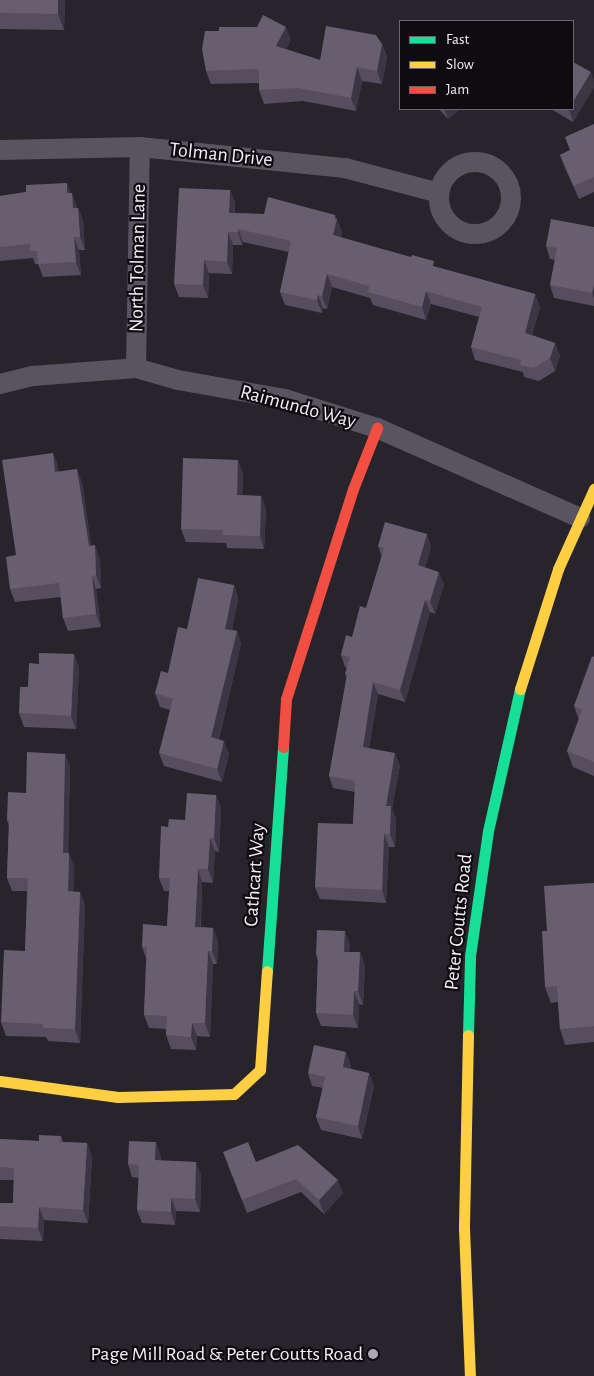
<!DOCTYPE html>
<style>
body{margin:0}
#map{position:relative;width:594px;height:1376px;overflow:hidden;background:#27242b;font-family:"Alegreya Sans",sans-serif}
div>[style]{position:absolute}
.street>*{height:20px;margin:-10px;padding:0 10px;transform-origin:10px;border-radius:10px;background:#5a5460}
.street>.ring{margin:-10px;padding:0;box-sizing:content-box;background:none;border:20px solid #5a5460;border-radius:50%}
.fast>*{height:11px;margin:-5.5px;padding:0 5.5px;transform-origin:5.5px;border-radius:5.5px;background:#16e098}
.slow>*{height:11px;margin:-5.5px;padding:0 5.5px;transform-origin:5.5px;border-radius:5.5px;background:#ffcf43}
.jam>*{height:11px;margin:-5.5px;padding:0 5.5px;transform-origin:5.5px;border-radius:5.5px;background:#f24e42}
.wall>*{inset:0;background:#564d5f}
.shaded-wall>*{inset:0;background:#3c3544}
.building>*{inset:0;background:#675e70}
.dots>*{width:14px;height:14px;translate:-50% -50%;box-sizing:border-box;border:2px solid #0e0c11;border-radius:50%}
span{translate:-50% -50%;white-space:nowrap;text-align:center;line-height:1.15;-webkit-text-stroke:4.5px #0e0c11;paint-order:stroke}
.street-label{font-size:20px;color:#f2eef6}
.poi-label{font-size:20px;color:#f2eef6}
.right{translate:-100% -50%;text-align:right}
.legend{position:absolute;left:399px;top:20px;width:175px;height:90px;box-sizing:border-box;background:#0e0c11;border:1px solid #69666d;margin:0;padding:6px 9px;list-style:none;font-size:15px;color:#f2eef6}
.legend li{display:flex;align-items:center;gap:10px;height:25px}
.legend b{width:25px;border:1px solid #69666d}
</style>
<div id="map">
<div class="street">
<div style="left:0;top:150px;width:140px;rotate:-1.2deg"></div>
<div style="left:140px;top:147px;width:20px;rotate:6deg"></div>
<div style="left:160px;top:149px;width:186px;rotate:5.9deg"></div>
<div style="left:345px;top:168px;width:97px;rotate:14.9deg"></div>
<div class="ring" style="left:439px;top:162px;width:52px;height:52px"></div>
<div style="left:136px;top:368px;width:221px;rotate:-89deg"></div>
<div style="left:0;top:384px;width:34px;rotate:-14deg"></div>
<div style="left:33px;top:376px;width:103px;rotate:-4.4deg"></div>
<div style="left:136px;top:368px;width:44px;rotate:15.9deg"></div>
<div style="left:178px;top:380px;width:109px;rotate:10.1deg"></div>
<div style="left:285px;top:399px;width:96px;rotate:17.5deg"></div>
<div style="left:377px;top:428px;width:222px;rotate:23.9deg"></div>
</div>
<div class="fast">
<div style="left:267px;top:971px;width:225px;rotate:-85.9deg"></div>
<div style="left:468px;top:1035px;width:79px;rotate:-88.5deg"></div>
<div style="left:470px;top:956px;width:126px;rotate:-81.8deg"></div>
<div style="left:488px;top:831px;width:146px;rotate:-77.3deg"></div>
</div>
<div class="slow">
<div style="left:520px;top:689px;width:126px;rotate:-72.4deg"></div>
<div style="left:558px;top:569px;width:88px;rotate:-65.8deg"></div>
<div style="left:468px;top:1035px;width:193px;rotate:91.2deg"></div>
<div style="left:464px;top:1228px;width:148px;rotate:87.7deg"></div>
<div style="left:0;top:1081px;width:119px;rotate:7.7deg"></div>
<div style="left:118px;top:1097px;width:116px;rotate:-1.5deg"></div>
<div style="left:234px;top:1094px;width:35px;rotate:-43deg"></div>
<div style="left:260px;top:1070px;width:99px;rotate:-86deg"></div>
</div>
<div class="jam">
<div style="left:283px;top:747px;width:48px;rotate:-86.4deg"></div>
<div style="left:286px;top:699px;width:220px;rotate:-72.3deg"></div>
<div style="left:353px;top:489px;width:66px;rotate:-68.5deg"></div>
</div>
<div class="wall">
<div style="clip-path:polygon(0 0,65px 0,64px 30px,0 29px)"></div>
<div style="clip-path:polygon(291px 40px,286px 49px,320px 60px,382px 44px,387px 57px,382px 84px,362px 81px,356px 111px,303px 101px,264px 104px,259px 90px,259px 83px,211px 84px,206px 71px)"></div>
<div style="clip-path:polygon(594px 81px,594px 87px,573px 122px,551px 109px,573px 109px)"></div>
<div style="clip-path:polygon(439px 109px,460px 109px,448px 119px)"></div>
<div style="clip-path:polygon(594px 124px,594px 192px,579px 199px,565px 168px,560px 155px,570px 150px)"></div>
<div style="clip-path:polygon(67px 183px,70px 193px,72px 193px,77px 208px,78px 208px,83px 221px,85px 250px,79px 250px,81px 275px,43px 277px,38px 264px,35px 264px,33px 258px,0 261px,0 196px,26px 192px)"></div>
<div style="clip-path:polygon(230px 190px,235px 203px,235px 213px,264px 214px,335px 215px,342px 232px,341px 237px,436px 267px,535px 294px,540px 307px,532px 335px,555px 343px,560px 356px,555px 371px,539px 381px,524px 377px,523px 372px,475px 360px,471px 347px,479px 317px,431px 304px,426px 320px,373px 305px,370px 298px,332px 287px,327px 309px,323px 308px,322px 313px,285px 305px,280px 292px,289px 252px,243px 242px,242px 245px,233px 245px,232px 274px,209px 273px,208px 298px,179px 297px,174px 284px)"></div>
<div style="clip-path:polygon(594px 227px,594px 306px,554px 298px,550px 285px,555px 260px,550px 259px,546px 246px)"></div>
<div style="clip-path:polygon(53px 453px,58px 466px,58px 471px,82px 482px,91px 546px,100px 559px,101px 588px,96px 589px,101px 627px,68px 631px,63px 618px,61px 597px,15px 602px,10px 589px,16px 555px)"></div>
<div style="clip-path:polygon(243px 473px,242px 495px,261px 496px,266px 509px,264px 549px,227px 548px,226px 543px,186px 542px,181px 529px)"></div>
<div style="clip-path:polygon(427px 534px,431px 547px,425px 568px,444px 584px,435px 614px,430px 612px,405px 702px,378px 694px,369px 748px,400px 765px,392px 809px,396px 819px,395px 847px,389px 847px,386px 903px,320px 899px,315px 887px,353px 824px,355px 792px,333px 788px,329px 776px,347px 678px,345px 674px,347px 668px,345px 667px,341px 655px,352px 637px,366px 608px,382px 557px,378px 546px)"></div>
<div style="clip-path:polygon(234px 585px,238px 599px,232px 630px,237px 631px,241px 644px,219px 739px,229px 754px,222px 782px,164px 766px,159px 753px,170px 710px,160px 707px,155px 693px,168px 673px,187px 629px)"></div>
<div style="clip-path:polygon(74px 654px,79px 667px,76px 729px,24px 727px,19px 713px,28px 687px,39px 664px)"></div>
<div style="clip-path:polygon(594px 657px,594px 776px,573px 767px,567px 751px,579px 720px,574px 706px)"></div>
<div style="clip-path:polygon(65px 754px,70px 767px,68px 853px,74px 866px,73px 892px,80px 892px,85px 905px,80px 1043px,48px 1041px,46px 1037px,6px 1036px,1px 1022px,25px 951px,27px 891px,12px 891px,7px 878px,9px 826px,7px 820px,26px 793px)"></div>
<div style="clip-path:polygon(216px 795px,221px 808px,219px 852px,215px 851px,213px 883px,202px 882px,201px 927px,213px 928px,218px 941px,217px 964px,213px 964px,210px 1037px,197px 1036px,196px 1050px,171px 1049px,166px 1035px,166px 1029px,149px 1028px,144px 1015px,146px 958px,142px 947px,167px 926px,169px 891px,164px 891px,159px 878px,168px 827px,185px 820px)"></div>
<div style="clip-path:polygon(594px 883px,594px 1042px,565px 1045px,560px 1029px,558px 1002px,551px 1003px,545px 987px,547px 931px)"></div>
<div style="clip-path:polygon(350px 944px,349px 952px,360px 952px,365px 966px,363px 1005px,359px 1004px,358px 1028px,321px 1026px,316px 1013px,318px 961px,316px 955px)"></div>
<div style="clip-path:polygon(351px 1065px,350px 1069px,369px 1073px,374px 1086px,362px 1139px,321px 1130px,316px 1117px,323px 1088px,312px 1086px,308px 1073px)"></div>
<div style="clip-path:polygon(61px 1136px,63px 1142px,87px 1143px,92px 1157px,88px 1223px,44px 1220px,43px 1241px,0 1239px,0 1203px,13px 1203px,14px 1180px,0 1180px,0 1139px,39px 1141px)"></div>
<div style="clip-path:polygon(161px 1156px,161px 1161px,196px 1162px,201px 1175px,200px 1212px,176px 1211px,175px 1225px,142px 1223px,137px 1210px,139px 1178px,132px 1177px,128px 1164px)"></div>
<div style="clip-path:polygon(256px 1162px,343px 1193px,324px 1214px,301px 1192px,247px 1213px,228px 1165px)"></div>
</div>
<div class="shaded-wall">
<div style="clip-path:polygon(58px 0,65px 0,64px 30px,58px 14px)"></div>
<div style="clip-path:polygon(286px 27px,291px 40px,281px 59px,276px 46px)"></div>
<div style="clip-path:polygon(382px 44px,387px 57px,382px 84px,377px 71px)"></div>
<div style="clip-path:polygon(357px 67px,362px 81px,356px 111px,351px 98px)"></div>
<div style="clip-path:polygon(591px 72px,594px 81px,594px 87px,573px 122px,569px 109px,573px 109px,573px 102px)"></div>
<div style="clip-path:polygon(446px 109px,460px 109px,448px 119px,445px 110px)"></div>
<div style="clip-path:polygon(67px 183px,72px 196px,67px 193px)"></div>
<div style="clip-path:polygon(230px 190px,235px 203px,234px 226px,229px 213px)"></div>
<div style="clip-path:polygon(72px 193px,77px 206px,78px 222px,73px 208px)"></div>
<div style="clip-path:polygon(78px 208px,83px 221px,85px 250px,80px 237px)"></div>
<div style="clip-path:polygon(335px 215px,342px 232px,338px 248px,333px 235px)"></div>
<div style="clip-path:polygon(238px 229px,243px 242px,242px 245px,238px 232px)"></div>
<div style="clip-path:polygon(228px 232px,233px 245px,232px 274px,227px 262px)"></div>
<div style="clip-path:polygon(74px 237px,79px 250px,81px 275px,76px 262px)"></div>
<div style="clip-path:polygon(204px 260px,209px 273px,208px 298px,203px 285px)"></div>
<div style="clip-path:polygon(327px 274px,332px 287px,327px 309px,322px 296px)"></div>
<div style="clip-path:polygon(594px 284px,594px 298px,592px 293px)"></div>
<div style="clip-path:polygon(426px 291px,431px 304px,426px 320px,422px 307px)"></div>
<div style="clip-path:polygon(535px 294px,540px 307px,529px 346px,525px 333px)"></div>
<div style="clip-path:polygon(318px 295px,323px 308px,322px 313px,317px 300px)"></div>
<div style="clip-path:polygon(555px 343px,560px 356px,555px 371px,550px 358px)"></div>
<div style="clip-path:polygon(53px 453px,58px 466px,60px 485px,55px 472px)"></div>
<div style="clip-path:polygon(238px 460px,243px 473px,242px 508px,237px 495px)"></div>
<div style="clip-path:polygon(77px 469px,82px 482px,93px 559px,89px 546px)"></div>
<div style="clip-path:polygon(261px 496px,266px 509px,264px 549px,260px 536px)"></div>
<div style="clip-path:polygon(427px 534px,431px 547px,422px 578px,418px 565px)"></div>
<div style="clip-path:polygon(95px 545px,100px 559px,101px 588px,96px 575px)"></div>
<div style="clip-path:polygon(439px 572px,444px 584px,435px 614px,430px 601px)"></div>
<div style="clip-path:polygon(92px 576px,96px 589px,101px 627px,96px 614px)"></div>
<div style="clip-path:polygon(234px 585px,238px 599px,230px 642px,225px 629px)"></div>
<div style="clip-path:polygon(425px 600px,430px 612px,405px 702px,400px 690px)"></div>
<div style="clip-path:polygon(237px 631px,241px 644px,216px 750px,211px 737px)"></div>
<div style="clip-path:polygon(74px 654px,79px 667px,76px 729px,71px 716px)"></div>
<div style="clip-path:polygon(373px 682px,378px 694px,367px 759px,363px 747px)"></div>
<div style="clip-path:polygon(224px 741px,229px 754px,222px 782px,217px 769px)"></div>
<div style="clip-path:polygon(395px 753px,400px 765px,392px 809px,396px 819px,395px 847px,390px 834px,386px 806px)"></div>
<div style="clip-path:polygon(65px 754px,70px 767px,67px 866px,63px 853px)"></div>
<div style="clip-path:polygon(216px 795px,221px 808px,219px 852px,214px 838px)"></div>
<div style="clip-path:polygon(384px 834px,389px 847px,386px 903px,382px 890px)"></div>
<div style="clip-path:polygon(210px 838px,215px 851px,213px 883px,208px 869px)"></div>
<div style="clip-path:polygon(69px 853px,74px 866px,73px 905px,68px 891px)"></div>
<div style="clip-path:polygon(198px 869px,202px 882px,200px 940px,195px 927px)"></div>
<div style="clip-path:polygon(80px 892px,85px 905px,80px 1043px,75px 1029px)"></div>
<div style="clip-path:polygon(213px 928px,218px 941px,217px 964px,212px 951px)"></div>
<div style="clip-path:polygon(345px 931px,350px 944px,349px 965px,344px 952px)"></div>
<div style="clip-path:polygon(208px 951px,213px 964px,210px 1037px,205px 1023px)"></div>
<div style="clip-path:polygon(360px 952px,365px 966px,363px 1005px,358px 991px)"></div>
<div style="clip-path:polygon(354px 991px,359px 1004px,358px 1028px,353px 1015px)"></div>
<div style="clip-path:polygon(192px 1023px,197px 1036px,196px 1050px,191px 1037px)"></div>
<div style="clip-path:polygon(346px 1052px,351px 1065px,348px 1080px,343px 1067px)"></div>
<div style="clip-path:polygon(369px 1073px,374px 1086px,362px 1139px,358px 1126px)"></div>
<div style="clip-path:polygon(156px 1142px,161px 1156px,160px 1174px,155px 1160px)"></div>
<div style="clip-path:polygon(87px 1143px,92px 1157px,88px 1223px,83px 1210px)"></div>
<div style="clip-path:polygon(196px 1162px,201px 1175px,200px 1212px,195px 1199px)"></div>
<div style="clip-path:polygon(338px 1180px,343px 1193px,324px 1214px,319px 1200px)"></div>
<div style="clip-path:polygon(171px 1198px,176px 1211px,175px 1225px,171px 1212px)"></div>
<div style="clip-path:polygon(39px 1207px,44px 1220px,43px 1241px,38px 1228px)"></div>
</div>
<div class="building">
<div style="clip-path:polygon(0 0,58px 0,58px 14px,0 13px)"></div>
<div style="clip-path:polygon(263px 15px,286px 27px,276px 46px,320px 60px,326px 26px,376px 35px,382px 44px,377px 71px,357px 67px,351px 98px,298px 88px,259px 90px,259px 69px,206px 71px,202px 49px,205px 31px,219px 31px,219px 27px,257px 27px)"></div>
<div style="clip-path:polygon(573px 62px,591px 72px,573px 102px)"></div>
<div style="clip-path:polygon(594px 124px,594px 177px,574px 186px,560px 155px,570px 150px,565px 137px)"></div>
<div style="clip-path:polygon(67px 183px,67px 193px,72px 193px,73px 208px,78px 208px,80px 237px,74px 237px,76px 262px,38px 264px,37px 251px,30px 251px,30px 244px,0 247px,0 196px,26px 192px,26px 185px)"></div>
<div style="clip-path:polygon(179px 188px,230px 190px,229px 213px,264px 214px,268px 197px,335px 215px,335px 219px,337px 219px,333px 235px,411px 257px,412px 255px,434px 261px,433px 266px,535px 294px,525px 333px,555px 343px,550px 358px,534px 368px,520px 365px,521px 360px,471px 347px,482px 307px,426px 291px,422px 307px,368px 292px,369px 286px,327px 274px,322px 296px,318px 295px,317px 300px,280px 292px,291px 241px,238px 229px,238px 232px,228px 232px,227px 262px,204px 260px,203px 285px,174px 284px)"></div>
<div style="clip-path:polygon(551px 219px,594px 227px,594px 284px,592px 293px,550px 285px,557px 248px,546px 246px)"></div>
<div style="clip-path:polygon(53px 453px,55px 472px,77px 469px,89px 546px,95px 545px,96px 575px,92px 576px,96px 614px,63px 618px,59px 583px,10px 589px,6px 557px,16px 555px,2px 460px)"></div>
<div style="clip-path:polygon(183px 458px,238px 460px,237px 495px,261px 496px,260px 536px,222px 535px,223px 530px,181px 529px)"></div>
<div style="clip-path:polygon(385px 522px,427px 534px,418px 565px,439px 572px,430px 601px,425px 600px,400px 690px,373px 682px,363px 747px,395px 753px,386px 806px,391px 806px,390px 834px,384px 834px,382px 890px,315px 887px,318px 823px,353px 824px,355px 781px,329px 776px,347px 674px,345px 674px,350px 657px,341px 655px,346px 635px,352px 637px,360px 606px,366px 608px,384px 548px,378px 546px)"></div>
<div style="clip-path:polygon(198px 578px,234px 585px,225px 629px,237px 631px,211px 737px,224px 741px,217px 769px,159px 753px,173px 699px,155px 693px,161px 671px,168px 673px,178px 627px,187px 629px)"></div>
<div style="clip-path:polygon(39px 653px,74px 654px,71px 716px,19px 713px,20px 687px,28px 687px,29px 663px,39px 664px)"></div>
<div style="clip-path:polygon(592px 656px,594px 657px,594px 762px,567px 751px,582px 710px,574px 706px)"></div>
<div style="clip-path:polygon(27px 752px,65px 754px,63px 853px,69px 853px,68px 891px,80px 892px,75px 1029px,43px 1028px,43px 1024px,1px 1022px,4px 950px,25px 951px,28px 878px,7px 878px,9px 820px,7px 820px,8px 792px,26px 793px)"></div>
<div style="clip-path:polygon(187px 793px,216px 795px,214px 838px,210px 838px,208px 869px,198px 869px,195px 927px,213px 928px,212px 951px,208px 951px,205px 1023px,192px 1023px,191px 1037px,166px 1035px,167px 1016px,144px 1015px,147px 947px,142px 947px,143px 924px,167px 926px,170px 878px,159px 878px,161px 826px,168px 827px,169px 819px,185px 820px)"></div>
<div style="clip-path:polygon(594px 883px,594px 1026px,560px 1029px,557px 986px,545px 987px,542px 931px,547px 931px,544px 886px)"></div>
<div style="clip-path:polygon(317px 930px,345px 931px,344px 952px,360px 952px,358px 991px,354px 991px,353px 1015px,316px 1013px,318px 955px,316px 955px)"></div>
<div style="clip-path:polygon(314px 1045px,346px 1052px,343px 1067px,369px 1073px,358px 1126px,316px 1117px,325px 1077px,308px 1073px)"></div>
<div style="clip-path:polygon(39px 1135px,61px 1136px,60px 1142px,87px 1143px,83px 1210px,39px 1207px,38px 1228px,0 1226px,0 1203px,13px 1203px,14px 1168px,0 1167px,0 1139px,39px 1141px)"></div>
<div style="clip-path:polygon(129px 1141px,156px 1142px,155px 1160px,196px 1162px,195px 1199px,171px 1198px,171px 1212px,137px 1210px,139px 1165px,128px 1164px)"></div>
<div style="clip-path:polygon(248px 1142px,256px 1162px,298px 1145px,338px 1180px,319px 1200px,296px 1179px,242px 1200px,223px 1152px)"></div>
</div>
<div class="dots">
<div style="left:373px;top:1354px;background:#aba7af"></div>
</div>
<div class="street-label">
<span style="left:221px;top:155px;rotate:6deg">Tolman Drive</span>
<span style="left:138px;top:258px;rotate:-89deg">North Tolman Lane</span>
<span style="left:298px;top:407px;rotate:15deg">Raimundo Way</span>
<span style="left:255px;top:875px;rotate:-86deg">Cathcart Way</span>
<span style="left:459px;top:922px;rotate:-84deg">Peter Coutts Road</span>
</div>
<div class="poi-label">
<span class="right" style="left:363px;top:1354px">Page Mill Road &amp; Peter Coutts Road</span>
</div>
<ul class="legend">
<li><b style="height:6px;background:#16e098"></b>Fast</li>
<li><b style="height:6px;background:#ffcf43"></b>Slow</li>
<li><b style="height:6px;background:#f24e42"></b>Jam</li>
</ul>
</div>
